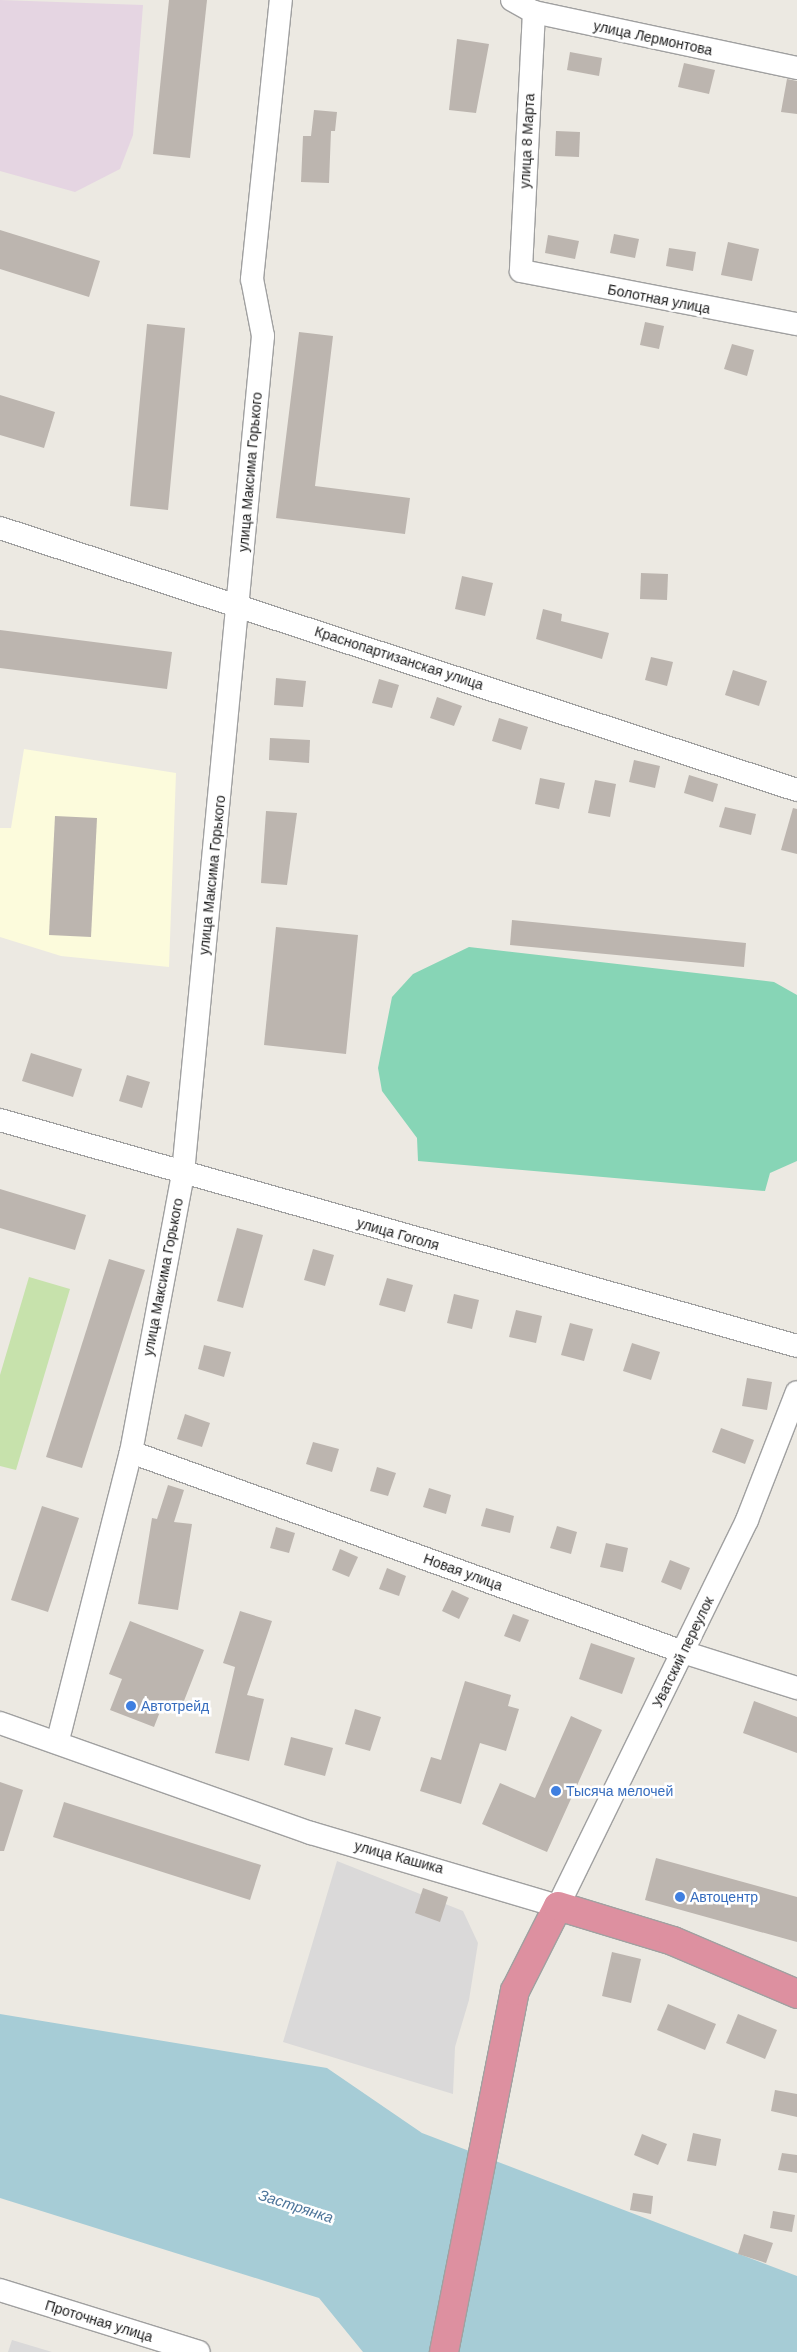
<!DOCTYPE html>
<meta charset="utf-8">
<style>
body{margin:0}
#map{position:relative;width:797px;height:2352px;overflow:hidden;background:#ece9e2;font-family:Arial,sans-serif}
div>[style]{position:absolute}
.residential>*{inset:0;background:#dad9d9}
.industrial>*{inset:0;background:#e5d5e2}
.education>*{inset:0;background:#fcfbdc}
.grass>*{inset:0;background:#c7e2ac}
.pitch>*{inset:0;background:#87d5b6}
.water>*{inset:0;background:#a6ccd6}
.building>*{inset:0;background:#bcb5af}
.roads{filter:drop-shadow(1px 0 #a0a0a0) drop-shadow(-1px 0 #a0a0a0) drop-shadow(0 1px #a0a0a0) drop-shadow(0 -1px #a0a0a0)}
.minor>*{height:22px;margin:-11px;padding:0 11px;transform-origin:11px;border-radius:11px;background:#fff}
.highway>*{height:28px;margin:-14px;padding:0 14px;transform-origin:14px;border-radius:14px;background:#dd90a0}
.dots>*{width:14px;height:14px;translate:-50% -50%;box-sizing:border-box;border:2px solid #fff;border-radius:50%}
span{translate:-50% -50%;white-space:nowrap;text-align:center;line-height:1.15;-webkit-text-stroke:5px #fff;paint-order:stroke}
.street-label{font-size:14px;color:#1c1c1c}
.shop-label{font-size:14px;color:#366cbe}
.left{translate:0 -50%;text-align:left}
.water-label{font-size:15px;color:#4f769b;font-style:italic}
</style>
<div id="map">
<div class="residential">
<div style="clip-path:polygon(337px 1861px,463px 1911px,478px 1943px,469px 2000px,455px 2047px,453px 2094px,283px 2042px)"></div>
<div style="clip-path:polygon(12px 2340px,52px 2352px,8px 2352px)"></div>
</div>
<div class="industrial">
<div style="clip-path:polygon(0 0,143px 5px,133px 135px,120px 169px,75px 192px,0 171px)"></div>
</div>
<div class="education">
<div style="clip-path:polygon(24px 749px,176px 773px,169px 967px,61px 956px,0 937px,0 828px,11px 828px)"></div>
</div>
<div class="grass">
<div style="clip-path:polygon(29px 1277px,70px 1289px,16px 1470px,0 1466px,0 1375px)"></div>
</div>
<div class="pitch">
<div style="clip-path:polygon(469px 947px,774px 982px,797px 995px,797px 1161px,770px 1173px,765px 1191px,418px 1161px,417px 1138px,382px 1091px,378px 1068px,392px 997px,413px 974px)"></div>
</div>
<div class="water">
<div style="clip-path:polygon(0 2014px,327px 2068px,422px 2133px,797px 2276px,797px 2352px,363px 2352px,319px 2298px,0 2198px)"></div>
</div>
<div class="building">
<div style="clip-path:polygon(169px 0,207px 0,190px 158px,153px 154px)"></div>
<div style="clip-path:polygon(457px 39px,489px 44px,476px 113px,449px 110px)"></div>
<div style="clip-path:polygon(570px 52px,602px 58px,599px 76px,567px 70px)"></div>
<div style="clip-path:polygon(684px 63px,715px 70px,709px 94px,678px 87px)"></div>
<div style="clip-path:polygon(787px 79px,797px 81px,797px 114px,781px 112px)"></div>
<div style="clip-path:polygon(314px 110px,337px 112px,335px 131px,331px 131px,329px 183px,301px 182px,303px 136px,311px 136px)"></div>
<div style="clip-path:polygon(556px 131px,580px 132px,579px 157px,555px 156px)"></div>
<div style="clip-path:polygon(0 230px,100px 261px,89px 297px,0 269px)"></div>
<div style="clip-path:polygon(614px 234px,639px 239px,635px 258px,610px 253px)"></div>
<div style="clip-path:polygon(548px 235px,579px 241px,575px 259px,545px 253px)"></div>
<div style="clip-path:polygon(728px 242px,759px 249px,752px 281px,721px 275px)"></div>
<div style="clip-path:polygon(669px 248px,696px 252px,693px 271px,666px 266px)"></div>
<div style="clip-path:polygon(645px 322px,664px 326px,659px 349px,640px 345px)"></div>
<div style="clip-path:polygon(147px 324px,185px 328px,168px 510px,130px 506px)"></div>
<div style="clip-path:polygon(299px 332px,333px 336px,315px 486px,410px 498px,405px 534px,276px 518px)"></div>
<div style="clip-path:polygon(732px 344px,754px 350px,747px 376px,724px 369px)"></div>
<div style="clip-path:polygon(0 395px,55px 412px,44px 448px,0 435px)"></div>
<div style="clip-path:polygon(641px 573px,668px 574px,667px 600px,640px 599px)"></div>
<div style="clip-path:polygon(462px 576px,493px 583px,485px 616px,455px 609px)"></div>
<div style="clip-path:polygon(543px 609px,562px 614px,561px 621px,609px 633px,602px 659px,536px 639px)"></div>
<div style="clip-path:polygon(0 630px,172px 652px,167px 689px,0 668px)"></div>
<div style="clip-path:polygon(651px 657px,673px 662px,667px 686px,645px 680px)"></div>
<div style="clip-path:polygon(733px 670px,767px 681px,759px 706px,725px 695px)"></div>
<div style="clip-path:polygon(276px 678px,306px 681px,303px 707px,274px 705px)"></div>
<div style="clip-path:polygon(379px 679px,399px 685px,392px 708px,372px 703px)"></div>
<div style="clip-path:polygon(437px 697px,462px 706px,454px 726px,430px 718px)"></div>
<div style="clip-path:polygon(499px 718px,528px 727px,521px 750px,492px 741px)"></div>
<div style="clip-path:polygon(270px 738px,310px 740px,309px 763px,269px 760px)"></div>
<div style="clip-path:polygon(634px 760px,660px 766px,655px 788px,629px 782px)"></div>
<div style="clip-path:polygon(689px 775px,718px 784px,713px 802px,684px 793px)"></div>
<div style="clip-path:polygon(540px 778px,565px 783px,559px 809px,535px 804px)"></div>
<div style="clip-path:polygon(595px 780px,616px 784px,610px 817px,588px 813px)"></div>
<div style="clip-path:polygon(725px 807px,756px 814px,751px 835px,719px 827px)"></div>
<div style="clip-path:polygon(793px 808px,797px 809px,797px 854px,781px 850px)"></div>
<div style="clip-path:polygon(266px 811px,297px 813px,287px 885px,261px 883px)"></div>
<div style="clip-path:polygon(55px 816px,97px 818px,91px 937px,49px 935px)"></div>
<div style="clip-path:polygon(512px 920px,746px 943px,744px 967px,510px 945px)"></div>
<div style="clip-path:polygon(276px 927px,358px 935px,346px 1054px,264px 1045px)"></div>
<div style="clip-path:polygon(31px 1053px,82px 1069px,73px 1097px,22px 1081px)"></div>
<div style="clip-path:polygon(127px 1075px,150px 1082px,142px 1108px,119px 1101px)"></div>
<div style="clip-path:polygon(0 1189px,86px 1215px,75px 1250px,0 1228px)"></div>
<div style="clip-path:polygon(237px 1228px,263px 1235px,243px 1308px,217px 1301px)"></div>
<div style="clip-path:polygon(313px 1249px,334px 1255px,325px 1286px,304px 1280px)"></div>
<div style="clip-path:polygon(109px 1259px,145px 1270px,82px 1468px,46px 1457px)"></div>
<div style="clip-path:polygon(387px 1278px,413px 1285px,405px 1312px,379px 1305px)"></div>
<div style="clip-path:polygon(454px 1294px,479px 1300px,472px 1329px,447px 1323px)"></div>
<div style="clip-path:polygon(516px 1310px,542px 1316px,536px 1343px,509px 1337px)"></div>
<div style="clip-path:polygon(570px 1323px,593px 1329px,584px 1361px,561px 1355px)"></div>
<div style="clip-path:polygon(632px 1343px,660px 1352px,651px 1380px,623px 1371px)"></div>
<div style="clip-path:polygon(204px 1345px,231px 1352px,224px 1377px,198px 1369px)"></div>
<div style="clip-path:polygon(747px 1378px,772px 1382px,767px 1410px,742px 1406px)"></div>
<div style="clip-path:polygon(185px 1414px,210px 1423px,202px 1447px,177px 1439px)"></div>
<div style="clip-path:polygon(721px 1428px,754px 1440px,745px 1464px,712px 1452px)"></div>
<div style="clip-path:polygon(313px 1442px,339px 1449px,332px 1472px,306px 1464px)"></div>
<div style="clip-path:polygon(377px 1467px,396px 1473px,388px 1496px,370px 1491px)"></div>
<div style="clip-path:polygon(168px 1485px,184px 1490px,174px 1522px,192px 1524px,178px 1610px,138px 1604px,152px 1518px,157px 1519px)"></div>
<div style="clip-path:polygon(429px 1488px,451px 1495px,446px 1514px,423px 1507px)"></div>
<div style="clip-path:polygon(42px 1506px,79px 1518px,48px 1612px,11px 1600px)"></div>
<div style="clip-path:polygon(486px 1508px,514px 1516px,510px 1533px,481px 1526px)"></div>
<div style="clip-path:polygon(557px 1526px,577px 1532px,571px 1554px,550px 1548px)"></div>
<div style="clip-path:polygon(276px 1527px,295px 1533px,289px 1553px,270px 1548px)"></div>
<div style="clip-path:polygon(606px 1543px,628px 1548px,623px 1572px,600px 1567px)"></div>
<div style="clip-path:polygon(340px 1549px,358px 1557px,349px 1577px,332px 1570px)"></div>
<div style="clip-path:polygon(670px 1560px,690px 1568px,681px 1590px,661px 1582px)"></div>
<div style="clip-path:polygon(387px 1568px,406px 1576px,399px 1596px,379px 1589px)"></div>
<div style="clip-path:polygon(452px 1590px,469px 1598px,459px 1619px,442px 1611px)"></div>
<div style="clip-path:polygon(240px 1611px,272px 1621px,247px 1695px,264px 1699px,249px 1761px,215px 1753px,235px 1667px,223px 1663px)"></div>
<div style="clip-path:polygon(513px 1614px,529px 1620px,520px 1642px,504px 1636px)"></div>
<div style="clip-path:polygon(130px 1621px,204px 1650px,180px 1711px,163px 1704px,154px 1727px,110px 1710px,122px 1679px,109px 1674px)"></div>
<div style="clip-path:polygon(591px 1643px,635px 1658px,622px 1694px,579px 1679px)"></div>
<div style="clip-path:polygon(465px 1681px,511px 1695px,508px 1706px,519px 1709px,506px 1751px,480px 1743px,461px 1804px,420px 1791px,431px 1757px,441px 1760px)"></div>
<div style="clip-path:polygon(754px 1701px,797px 1717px,797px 1753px,743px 1733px)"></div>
<div style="clip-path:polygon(355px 1709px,381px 1717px,370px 1751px,345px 1744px)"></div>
<div style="clip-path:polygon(571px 1716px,602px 1730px,547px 1852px,482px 1824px,500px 1783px,535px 1798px)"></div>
<div style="clip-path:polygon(291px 1737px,333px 1748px,325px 1776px,284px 1765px)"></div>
<div style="clip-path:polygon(0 1782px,23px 1790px,4px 1851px,0 1851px)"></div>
<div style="clip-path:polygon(64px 1802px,261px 1865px,250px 1900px,53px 1837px)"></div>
<div style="clip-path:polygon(656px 1858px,797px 1897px,797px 1942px,645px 1900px)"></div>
<div style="clip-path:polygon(423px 1888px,448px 1897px,440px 1922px,415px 1913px)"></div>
<div style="clip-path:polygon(612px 1952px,641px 1959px,631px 2003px,602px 1996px)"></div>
<div style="clip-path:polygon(668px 2004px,716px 2024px,705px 2050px,657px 2030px)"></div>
<div style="clip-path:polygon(738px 2014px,777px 2030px,765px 2059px,726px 2043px)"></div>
<div style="clip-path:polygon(775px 2090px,797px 2094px,797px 2117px,771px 2111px)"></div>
<div style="clip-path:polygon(693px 2133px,721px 2139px,716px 2166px,687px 2161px)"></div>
<div style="clip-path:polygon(642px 2134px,667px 2144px,658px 2165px,634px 2155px)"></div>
<div style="clip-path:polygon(782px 2153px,797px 2155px,797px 2173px,778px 2170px)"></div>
<div style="clip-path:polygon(633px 2193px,653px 2196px,651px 2214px,630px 2210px)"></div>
<div style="clip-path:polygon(773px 2211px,795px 2215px,792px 2232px,770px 2228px)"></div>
<div style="clip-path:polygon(744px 2234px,773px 2243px,766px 2263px,738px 2254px)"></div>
</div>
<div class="roads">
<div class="minor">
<div style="left:512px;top:0;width:25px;rotate:29deg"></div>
<div style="left:534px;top:12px;width:269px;rotate:12deg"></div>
<div style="left:534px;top:12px;width:259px;rotate:92.9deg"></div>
<div style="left:521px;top:271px;width:281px;rotate:10.9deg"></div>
<div style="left:0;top:528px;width:839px;rotate:18.2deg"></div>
<div style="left:0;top:1120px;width:828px;rotate:15.83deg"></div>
<div style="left:131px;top:1452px;width:587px;rotate:19.92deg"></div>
<div style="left:683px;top:1652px;width:120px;rotate:17.5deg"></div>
<div style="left:0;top:1723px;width:330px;rotate:19.5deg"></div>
<div style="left:311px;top:1833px;width:258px;rotate:16.5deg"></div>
<div style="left:558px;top:1906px;width:430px;rotate:-63.9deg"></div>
<div style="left:747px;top:1520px;width:137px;rotate:-68.7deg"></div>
<div style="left:58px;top:1740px;width:297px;rotate:-75.8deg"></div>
<div style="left:131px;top:1452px;width:284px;rotate:-79.4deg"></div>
<div style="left:183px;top:1173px;width:841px;rotate:-84.54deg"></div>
<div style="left:263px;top:336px;width:58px;rotate:-100.9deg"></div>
<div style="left:252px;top:279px;width:281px;rotate:-84.1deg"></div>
<div style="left:0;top:2290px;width:208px;rotate:17.3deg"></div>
</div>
<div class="highway">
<div style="left:444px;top:2352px;width:368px;rotate:-78.9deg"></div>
<div style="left:515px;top:1991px;width:95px;rotate:-63.2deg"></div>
<div style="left:558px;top:1906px;width:120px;rotate:16.9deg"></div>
<div style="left:673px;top:1941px;width:135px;rotate:23.1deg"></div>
</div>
</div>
<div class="dots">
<div style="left:131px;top:1706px;background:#3f7fe0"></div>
<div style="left:556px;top:1791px;background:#3f7fe0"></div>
<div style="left:680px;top:1897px;background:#3f7fe0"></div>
</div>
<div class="street-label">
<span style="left:653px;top:38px;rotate:12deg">улица Лермонтова</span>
<span style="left:527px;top:141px;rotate:-87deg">улица 8 Марта</span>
<span style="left:659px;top:299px;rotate:11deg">Болотная улица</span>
<span style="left:250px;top:472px;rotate:-85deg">улица Максима Горького</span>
<span style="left:399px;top:658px;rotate:18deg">Краснопартизанская улица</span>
<span style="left:212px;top:875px;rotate:-84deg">улица Максима Горького</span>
<span style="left:398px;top:1234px;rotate:16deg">улица Гоголя</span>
<span style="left:163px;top:1277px;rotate:-79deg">улица Максима Горького</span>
<span style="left:463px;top:1572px;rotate:20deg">Новая улица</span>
<span style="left:683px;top:1652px;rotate:-64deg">Уватский переулок</span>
<span style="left:399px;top:1857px;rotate:15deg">улица Кашика</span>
<span style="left:99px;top:2321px;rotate:17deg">Проточная улица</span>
</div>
<div class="shop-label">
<span class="left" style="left:141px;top:1706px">Автотрейд</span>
<span class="left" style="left:566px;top:1791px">Тысяча мелочей</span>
<span class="left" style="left:690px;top:1897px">Автоцентр</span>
</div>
<div class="water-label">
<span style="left:296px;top:2206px;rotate:18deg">Застрянка</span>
</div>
</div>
